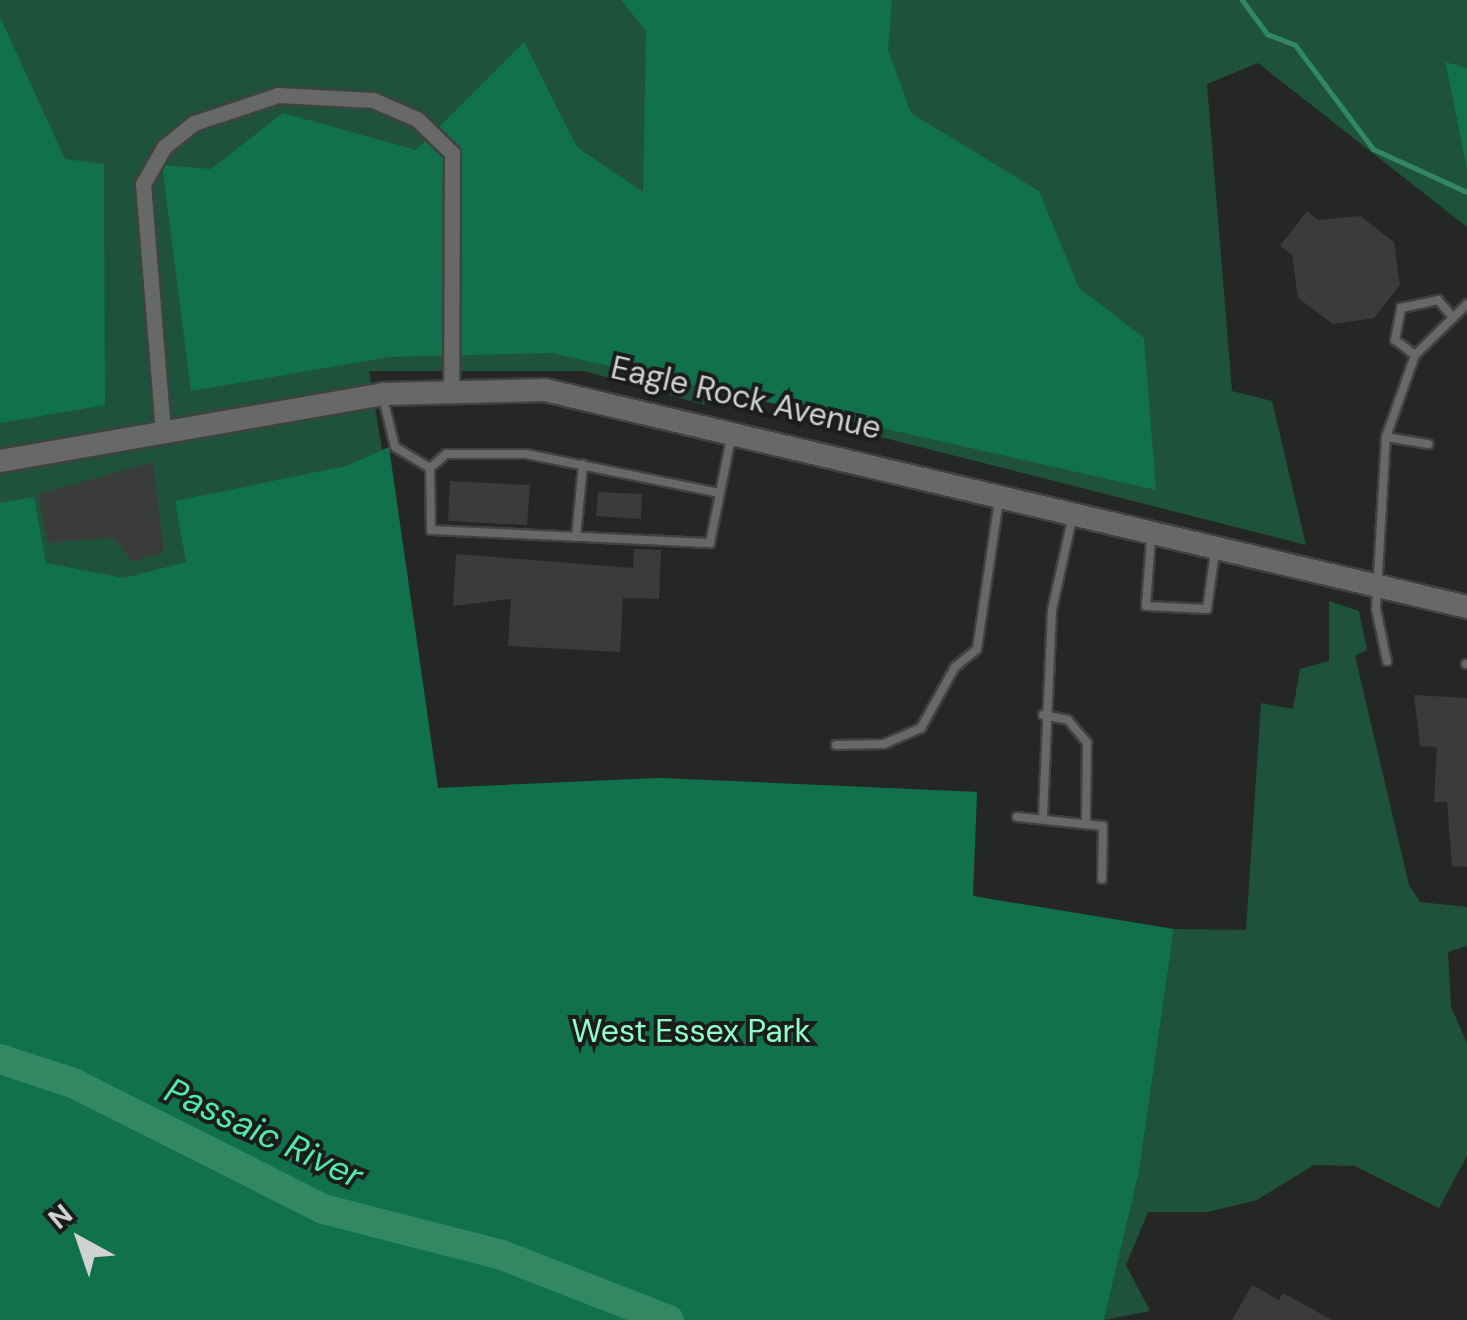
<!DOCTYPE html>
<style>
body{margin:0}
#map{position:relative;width:1467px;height:1320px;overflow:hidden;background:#242725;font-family:"DM Sans",sans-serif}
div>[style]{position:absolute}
.green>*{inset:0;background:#1f523b}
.forest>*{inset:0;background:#11714d}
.stream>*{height:5px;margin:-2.5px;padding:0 2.5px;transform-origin:2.5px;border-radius:2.5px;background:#318863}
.river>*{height:30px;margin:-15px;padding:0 15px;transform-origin:15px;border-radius:15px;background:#318863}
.building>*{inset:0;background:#3a3c3b}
.roads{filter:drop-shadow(2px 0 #404241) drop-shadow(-2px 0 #404241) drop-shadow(0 2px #404241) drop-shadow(0 -2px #404241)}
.service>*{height:8px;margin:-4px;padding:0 4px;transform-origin:4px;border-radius:4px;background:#666967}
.minor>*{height:15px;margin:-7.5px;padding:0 7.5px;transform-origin:7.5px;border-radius:7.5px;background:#666967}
.secondary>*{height:22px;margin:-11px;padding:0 11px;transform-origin:11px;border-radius:11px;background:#666967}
span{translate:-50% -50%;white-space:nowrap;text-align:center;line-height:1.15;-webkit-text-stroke:8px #1b1d1c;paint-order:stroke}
.street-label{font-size:32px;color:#d0d2d1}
.park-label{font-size:32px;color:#91feca}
.water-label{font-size:35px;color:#52eaab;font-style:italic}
.north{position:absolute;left:30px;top:1190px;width:100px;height:100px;-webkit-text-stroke:8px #1b1d1c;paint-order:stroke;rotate:320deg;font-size:28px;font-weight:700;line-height:40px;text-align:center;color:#d0d2d1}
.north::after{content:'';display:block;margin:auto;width:35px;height:45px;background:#d0d2d1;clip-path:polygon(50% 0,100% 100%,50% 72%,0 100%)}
</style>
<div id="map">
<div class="green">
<div style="clip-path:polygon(0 0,1467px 0,1467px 68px,1445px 63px,1467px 170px,1467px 227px,1258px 63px,1207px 84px,1232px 391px,1272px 401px,1306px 545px,861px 432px,889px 267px,743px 237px,705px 405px,584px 371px,369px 371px,438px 788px,659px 778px,977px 792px,972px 896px,0 978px)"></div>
<div style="clip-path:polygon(1329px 601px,1359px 611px,1367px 650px,1355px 656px,1409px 885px,1420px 902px,1467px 907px,1467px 946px,1448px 952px,1451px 1007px,1467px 1043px,1467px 1156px,1439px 1208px,1355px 1166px,1314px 1165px,1257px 1200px,1208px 1212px,1148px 1212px,1126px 1265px,1150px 1311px,1104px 1320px,1139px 1172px,1174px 929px,1246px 930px,1261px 703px,1293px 709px,1300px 669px,1329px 661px)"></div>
</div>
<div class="forest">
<div style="clip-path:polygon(621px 0,892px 0,888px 50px,911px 113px,1039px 191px,1079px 288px,1144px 338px,1156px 490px,552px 353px,390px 357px,191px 391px,162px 165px,211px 169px,283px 113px,416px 150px,524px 42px,577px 147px,643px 192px,646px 31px)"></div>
<div style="clip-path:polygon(0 17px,65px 159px,104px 164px,105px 405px,0 423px)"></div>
<div style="clip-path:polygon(1445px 62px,1467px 68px,1467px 170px)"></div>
<div style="clip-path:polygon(389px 447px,438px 788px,659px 778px,977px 792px,973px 896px,1174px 929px,1139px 1172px,1104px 1320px,0 1320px,0 503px,34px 497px,46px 563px,124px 578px,186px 562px,175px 501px,346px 466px)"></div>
</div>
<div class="stream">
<div style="left:1242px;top:0;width:42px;rotate:53.7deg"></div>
<div style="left:1267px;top:34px;width:30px;rotate:21deg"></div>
<div style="left:1295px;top:45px;width:130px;rotate:53.1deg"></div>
<div style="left:1373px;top:149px;width:103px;rotate:24.6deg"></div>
</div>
<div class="river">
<div style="left:0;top:1059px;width:77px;rotate:18.2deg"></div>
<div style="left:73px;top:1083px;width:280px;rotate:26.7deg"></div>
<div style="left:323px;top:1209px;width:185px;rotate:14.4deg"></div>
<div style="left:502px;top:1255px;width:179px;rotate:21.3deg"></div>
</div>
<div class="building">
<div style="clip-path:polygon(1307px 211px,1318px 220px,1360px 216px,1394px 242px,1400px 285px,1374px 318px,1333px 324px,1298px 298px,1292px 255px,1280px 246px)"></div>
<div style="clip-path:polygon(153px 462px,164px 552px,132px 562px,113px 537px,48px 543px,38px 494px)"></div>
<div style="clip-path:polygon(450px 481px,530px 485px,527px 525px,448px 521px)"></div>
<div style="clip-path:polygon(598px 492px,642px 494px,641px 519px,596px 516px)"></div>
<div style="clip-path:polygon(634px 549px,661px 550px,659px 599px,623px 598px,620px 652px,508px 646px,511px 599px,453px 606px,456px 554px,633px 568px)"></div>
<div style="clip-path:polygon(1414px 695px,1467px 698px,1467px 867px,1452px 866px,1447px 802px,1434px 802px,1437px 747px,1420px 746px)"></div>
<div style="clip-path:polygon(1252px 1285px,1279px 1300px,1283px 1293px,1332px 1320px,1232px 1320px)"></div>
</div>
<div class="roads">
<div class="service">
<div style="left:1415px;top:355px;width:25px;rotate:-143deg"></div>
<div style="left:1395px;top:340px;width:33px;rotate:-79deg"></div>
<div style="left:1401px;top:308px;width:38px;rotate:-12deg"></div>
<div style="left:1438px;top:300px;width:23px;rotate:49deg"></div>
<div style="left:383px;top:398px;width:50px;rotate:76.2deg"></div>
<div style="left:395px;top:447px;width:41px;rotate:31deg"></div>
<div style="left:430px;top:468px;width:62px;rotate:89.1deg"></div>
<div style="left:431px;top:530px;width:279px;rotate:2.7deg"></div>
<div style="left:710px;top:543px;width:107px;rotate:-78.7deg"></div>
<div style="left:1386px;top:437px;width:43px;rotate:9.5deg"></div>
<div style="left:430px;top:468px;width:21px;rotate:-41deg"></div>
<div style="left:446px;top:454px;width:80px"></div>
<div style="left:526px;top:454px;width:197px;rotate:11.4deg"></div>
<div style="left:576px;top:537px;width:73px;rotate:-84.5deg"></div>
<div style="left:1151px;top:538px;width:68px;rotate:94.2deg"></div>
<div style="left:1146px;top:606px;width:61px;rotate:2.8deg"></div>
<div style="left:1207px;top:609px;width:58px;rotate:-82deg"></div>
<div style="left:1387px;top:661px;width:53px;rotate:-101.9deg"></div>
<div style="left:1376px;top:609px;width:172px;rotate:-86.7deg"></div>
<div style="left:1386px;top:437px;width:87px;rotate:-70.5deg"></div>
<div style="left:1415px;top:355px;width:73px;rotate:-44.4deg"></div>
<div style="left:1466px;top:664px;width:1px"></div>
<div style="left:1043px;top:715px;width:25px;rotate:11deg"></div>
<div style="left:1068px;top:720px;width:30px;rotate:50deg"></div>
<div style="left:1087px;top:743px;width:76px;rotate:90.8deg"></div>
<div style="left:836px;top:745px;width:48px;rotate:-1.2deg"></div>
<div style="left:884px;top:744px;width:40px;rotate:-23.4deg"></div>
<div style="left:921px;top:728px;width:70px;rotate:-60.9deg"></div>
<div style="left:955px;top:667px;width:28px;rotate:-39deg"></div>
<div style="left:977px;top:649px;width:151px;rotate:-81.6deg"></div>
<div style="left:1043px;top:816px;width:206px;rotate:-87.5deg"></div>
<div style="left:1052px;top:610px;width:93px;rotate:-77.6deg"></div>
<div style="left:1017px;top:817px;width:86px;rotate:6deg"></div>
<div style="left:1103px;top:826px;width:53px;rotate:91.1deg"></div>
</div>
<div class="minor">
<div style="left:163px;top:432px;width:249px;rotate:-94.6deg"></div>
<div style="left:143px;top:184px;width:43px;rotate:-60.4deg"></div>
<div style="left:164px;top:147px;width:38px;rotate:-39deg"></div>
<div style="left:194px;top:123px;width:89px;rotate:-18.4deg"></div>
<div style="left:278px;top:95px;width:95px;rotate:3deg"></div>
<div style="left:373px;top:100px;width:48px;rotate:23.4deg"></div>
<div style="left:417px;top:119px;width:49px;rotate:44.2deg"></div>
<div style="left:452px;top:153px;width:235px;rotate:90.2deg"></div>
</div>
<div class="secondary">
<div style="left:0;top:461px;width:389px;rotate:-9.9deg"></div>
<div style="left:383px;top:394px;width:162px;rotate:-1.4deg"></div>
<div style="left:545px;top:390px;width:947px;rotate:13.24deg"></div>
</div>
</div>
<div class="street-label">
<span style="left:746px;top:398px;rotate:13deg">Eagle Rock Avenue</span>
</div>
<div class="park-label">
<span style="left:691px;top:1031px">West Essex Park</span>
</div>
<div class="water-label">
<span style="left:264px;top:1133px;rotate:25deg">Passaic River</span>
</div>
<div class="north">N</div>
</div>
